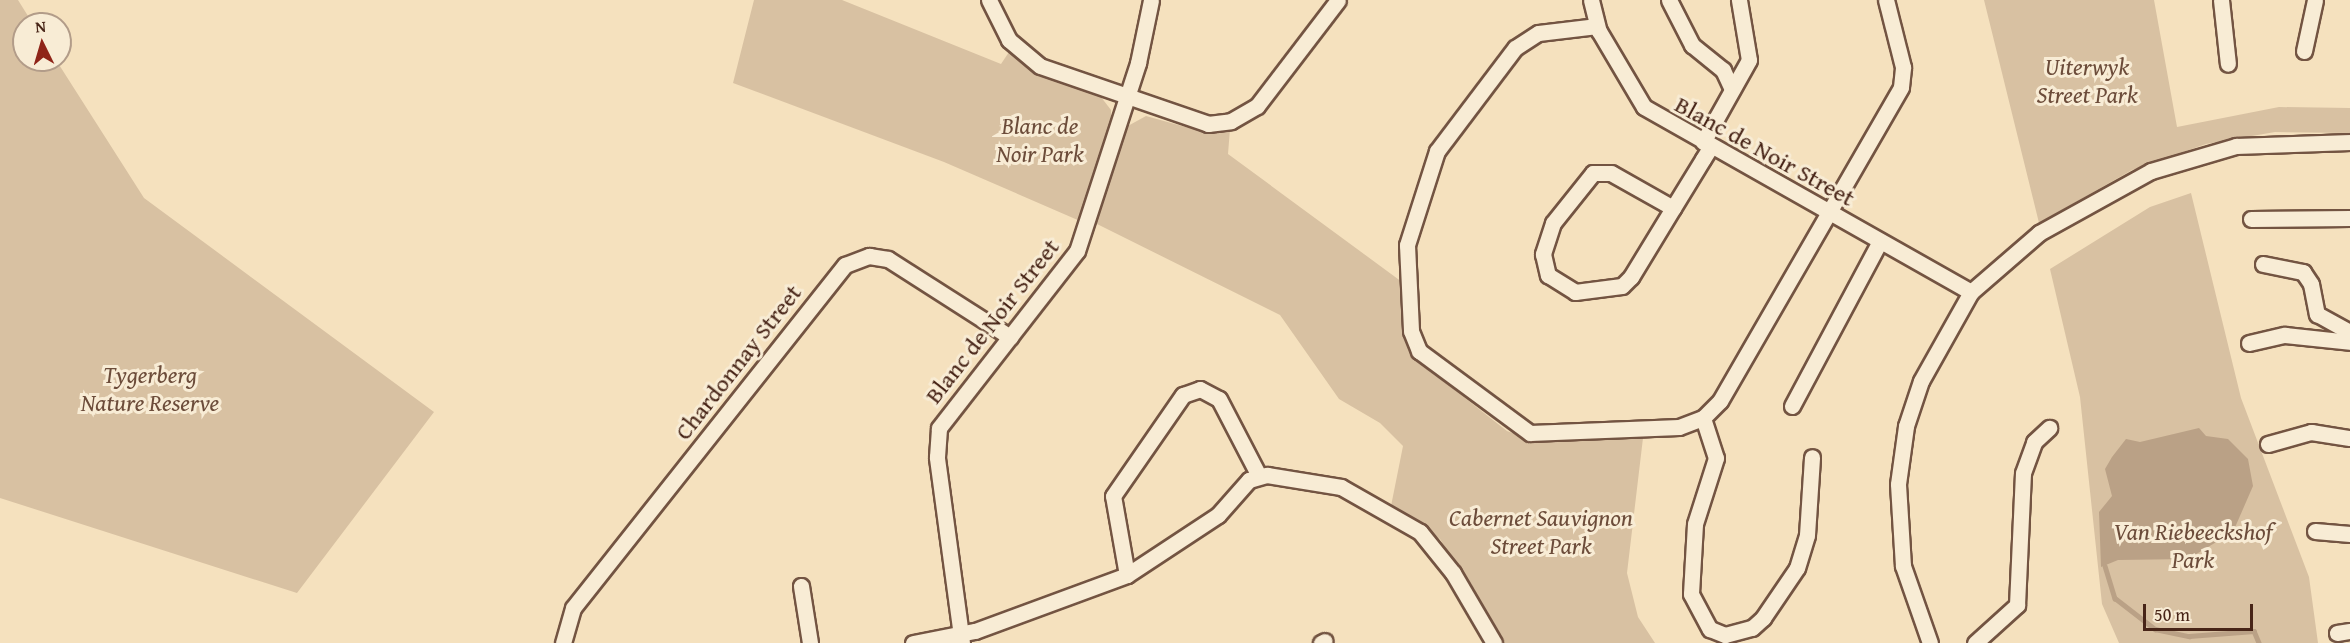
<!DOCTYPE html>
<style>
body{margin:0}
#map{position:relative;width:2350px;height:643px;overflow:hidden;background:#f5e1be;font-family:"Gentium Book Plus",serif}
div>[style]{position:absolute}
.green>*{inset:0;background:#d8c1a2}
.water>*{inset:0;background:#baa186}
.stream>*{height:4.5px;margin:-2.25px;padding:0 2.25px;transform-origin:2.25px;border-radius:2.25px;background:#baa186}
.roads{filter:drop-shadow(2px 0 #735442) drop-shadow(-2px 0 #735442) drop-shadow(0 2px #735442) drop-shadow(0 -2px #735442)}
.minor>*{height:15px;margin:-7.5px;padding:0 7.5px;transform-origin:7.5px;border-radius:7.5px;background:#f8ecd5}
span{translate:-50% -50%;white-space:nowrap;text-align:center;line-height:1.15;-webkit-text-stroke:6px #f8ecd5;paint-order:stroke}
.park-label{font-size:24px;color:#6c4c3a;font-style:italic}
.street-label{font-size:24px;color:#482518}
.north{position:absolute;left:12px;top:12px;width:60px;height:60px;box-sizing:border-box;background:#f8ecd5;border:2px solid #b29c89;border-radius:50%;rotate:355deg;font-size:16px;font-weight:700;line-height:24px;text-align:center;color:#482518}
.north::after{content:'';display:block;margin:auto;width:21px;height:27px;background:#8f2418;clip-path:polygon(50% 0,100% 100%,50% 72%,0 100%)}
.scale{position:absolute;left:2143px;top:604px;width:110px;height:27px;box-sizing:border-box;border:3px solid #482518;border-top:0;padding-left:8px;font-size:18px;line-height:21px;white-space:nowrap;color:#482518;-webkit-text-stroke:4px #f8ecd5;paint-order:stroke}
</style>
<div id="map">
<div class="green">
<div style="clip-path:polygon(0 0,18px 0,33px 24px,24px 24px,24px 60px,56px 60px,144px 198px,434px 412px,297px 593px,0 498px)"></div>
<div style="clip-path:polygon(754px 0,842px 0,1001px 64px,1009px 52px,1038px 73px,1101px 97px,1111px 110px,1111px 123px,1080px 221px,944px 162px,733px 83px)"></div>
<div style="clip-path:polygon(1984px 0,2154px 0,2177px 127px,2279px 107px,2350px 108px,2350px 133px,2275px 132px,2206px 144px,2132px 170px,2039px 223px)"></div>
<div style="clip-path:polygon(1146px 116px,1200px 131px,1230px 129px,1228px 154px,1402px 282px,1405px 340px,1414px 358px,1507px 431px,1538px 442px,1643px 438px,1627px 573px,1638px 617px,1655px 643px,1503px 643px,1440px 539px,1391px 506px,1403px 446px,1380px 423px,1339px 399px,1280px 315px,1095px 223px,1126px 127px)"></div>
<div style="clip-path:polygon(2191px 193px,2241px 398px,2309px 577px,2318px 643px,2119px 643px,2102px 604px,2080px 397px,2050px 269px,2150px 207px)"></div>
</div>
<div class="water">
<div style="clip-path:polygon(2199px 428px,2206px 436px,2228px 439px,2248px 459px,2253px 486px,2233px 532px,2188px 559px,2118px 560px,2101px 567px,2099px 512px,2112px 496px,2105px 469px,2112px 457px,2126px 439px,2140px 442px)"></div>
</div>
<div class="stream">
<div style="left:2105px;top:566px;width:34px;rotate:73deg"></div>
<div style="left:2115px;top:598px;width:51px;rotate:37.8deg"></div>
<div style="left:2155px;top:629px;width:35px;rotate:12deg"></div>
<div style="left:2189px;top:636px;width:65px;rotate:-4.4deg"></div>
<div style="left:2254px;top:631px;width:13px;rotate:67deg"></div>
</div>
<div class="roads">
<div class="minor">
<div style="left:989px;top:0;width:45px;rotate:63.4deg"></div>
<div style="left:1009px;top:40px;width:40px;rotate:40deg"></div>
<div style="left:1040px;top:66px;width:178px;rotate:19deg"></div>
<div style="left:1208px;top:124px;width:23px;rotate:-7deg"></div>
<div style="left:1231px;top:121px;width:30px;rotate:-30deg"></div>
<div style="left:1257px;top:106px;width:133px;rotate:-52.6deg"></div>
<div style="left:1591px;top:0;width:32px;rotate:76deg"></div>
<div style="left:1599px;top:31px;width:88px;rotate:59.4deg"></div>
<div style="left:1644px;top:107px;width:376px;rotate:29.5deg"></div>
<div style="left:1669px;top:0;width:51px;rotate:62.9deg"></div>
<div style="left:1692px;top:45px;width:40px;rotate:39deg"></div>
<div style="left:1723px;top:70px;width:21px;rotate:65deg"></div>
<div style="left:2221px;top:0;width:64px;rotate:83.8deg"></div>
<div style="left:1597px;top:26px;width:59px;rotate:173.2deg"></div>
<div style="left:1538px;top:33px;width:27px;rotate:147deg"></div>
<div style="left:1515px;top:48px;width:129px;rotate:127.1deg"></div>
<div style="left:1437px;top:151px;width:99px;rotate:107.7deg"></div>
<div style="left:1407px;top:245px;width:86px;rotate:87.3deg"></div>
<div style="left:1411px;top:331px;width:22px;rotate:68deg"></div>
<div style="left:1419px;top:351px;width:138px;rotate:36.5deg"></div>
<div style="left:1530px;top:433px;width:149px;rotate:-2.3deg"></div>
<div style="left:1679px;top:427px;width:26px;rotate:-21deg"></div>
<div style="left:1703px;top:418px;width:24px;rotate:-45deg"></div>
<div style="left:1720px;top:401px;width:362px;rotate:-60deg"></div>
<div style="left:1901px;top:87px;width:20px;rotate:-84deg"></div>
<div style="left:1903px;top:67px;width:69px;rotate:-104.2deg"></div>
<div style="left:2304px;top:51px;width:52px;rotate:-77.8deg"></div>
<div style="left:1703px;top:142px;width:94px;rotate:-60.7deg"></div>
<div style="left:1749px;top:60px;width:61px;rotate:-99.5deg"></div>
<div style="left:1673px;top:208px;width:71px;rotate:-150.6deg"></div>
<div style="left:1611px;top:173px;width:18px;rotate:180deg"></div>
<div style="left:1593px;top:173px;width:64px;rotate:128.7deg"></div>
<div style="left:1553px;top:223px;width:33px;rotate:108deg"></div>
<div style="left:1543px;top:254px;width:22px;rotate:77deg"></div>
<div style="left:1548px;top:275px;width:32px;rotate:32deg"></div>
<div style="left:1575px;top:292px;width:47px;rotate:-7.3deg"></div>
<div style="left:1622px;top:286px;width:13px;rotate:-45deg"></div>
<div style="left:1631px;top:277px;width:81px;rotate:-58.7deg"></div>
<div style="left:1673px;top:208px;width:57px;rotate:-58.5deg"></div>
<div style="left:1703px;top:159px;width:15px;rotate:-58deg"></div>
<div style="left:2251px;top:219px;width:99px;rotate:-0.6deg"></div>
<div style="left:2263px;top:264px;width:41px;rotate:11.3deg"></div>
<div style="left:2303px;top:272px;width:14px;rotate:56deg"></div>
<div style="left:2311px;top:284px;width:31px;rotate:79deg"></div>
<div style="left:2317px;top:314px;width:38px;rotate:29deg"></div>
<div style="left:2249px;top:343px;width:37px;rotate:-13deg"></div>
<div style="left:2285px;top:335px;width:65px;rotate:6.1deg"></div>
<div style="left:1792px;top:406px;width:187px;rotate:-61.9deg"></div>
<div style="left:1703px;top:418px;width:42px;rotate:72deg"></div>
<div style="left:1716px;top:458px;width:69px;rotate:107.7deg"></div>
<div style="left:1695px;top:524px;width:70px;rotate:93.3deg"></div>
<div style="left:1691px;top:594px;width:40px;rotate:62deg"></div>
<div style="left:1710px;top:629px;width:16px;rotate:22deg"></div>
<div style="left:1725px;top:635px;width:28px;rotate:-15deg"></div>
<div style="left:1752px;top:628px;width:15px;rotate:-42deg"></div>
<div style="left:1763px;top:618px;width:60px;rotate:-55.8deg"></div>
<div style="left:1797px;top:568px;width:34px;rotate:-73deg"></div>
<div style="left:1807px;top:535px;width:78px;rotate:-86.3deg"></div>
<div style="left:2268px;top:444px;width:45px;rotate:-15.6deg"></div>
<div style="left:2311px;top:432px;width:39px;rotate:9deg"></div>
<div style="left:2315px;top:531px;width:35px;rotate:5deg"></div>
<div style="left:1127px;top:575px;width:80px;rotate:-100deg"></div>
<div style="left:1113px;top:496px;width:123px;rotate:-55.3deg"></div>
<div style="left:1183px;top:395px;width:18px;rotate:-19deg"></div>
<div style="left:1200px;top:389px;width:21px;rotate:28deg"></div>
<div style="left:1219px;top:399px;width:87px;rotate:62.5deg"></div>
<div style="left:801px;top:586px;width:58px;rotate:81deg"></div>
<div style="left:2337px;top:633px;width:13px;rotate:-9deg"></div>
<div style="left:563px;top:643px;width:36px;rotate:-74deg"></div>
<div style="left:573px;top:608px;width:438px;rotate:-51.6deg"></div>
<div style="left:845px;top:265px;width:26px;rotate:-21deg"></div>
<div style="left:869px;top:256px;width:19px;rotate:9deg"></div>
<div style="left:888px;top:259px;width:145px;rotate:32.6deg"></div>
<div style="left:913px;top:643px;width:63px;rotate:-11deg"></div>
<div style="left:975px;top:631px;width:162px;rotate:-20.2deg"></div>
<div style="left:1127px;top:575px;width:109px;rotate:-33.4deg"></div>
<div style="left:1218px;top:515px;width:47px;rotate:-48.5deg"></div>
<div style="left:1249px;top:480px;width:19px;rotate:-16deg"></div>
<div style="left:1267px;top:475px;width:75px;rotate:9.2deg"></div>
<div style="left:1341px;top:487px;width:91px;rotate:29.7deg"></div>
<div style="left:1420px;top:532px;width:53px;rotate:51.2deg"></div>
<div style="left:1453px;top:573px;width:81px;rotate:59.6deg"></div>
<div style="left:962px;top:643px;width:188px;rotate:-97.7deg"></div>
<div style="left:937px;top:457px;width:29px;rotate:-86deg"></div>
<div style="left:939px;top:428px;width:224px;rotate:-52.1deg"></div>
<div style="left:1077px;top:251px;width:198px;rotate:-72deg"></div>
<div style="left:1138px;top:63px;width:64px;rotate:-78.3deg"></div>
<div style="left:1321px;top:643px;width:4px;rotate:-27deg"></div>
<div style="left:1930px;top:643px;width:82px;rotate:-109.3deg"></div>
<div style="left:1903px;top:566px;width:82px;rotate:-93.5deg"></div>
<div style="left:1898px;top:484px;width:59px;rotate:-82.1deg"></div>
<div style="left:1906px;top:426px;width:47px;rotate:-71.6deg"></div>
<div style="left:1921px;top:381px;width:102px;rotate:-60.7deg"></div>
<div style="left:1971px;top:292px;width:90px;rotate:-40.9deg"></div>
<div style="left:2039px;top:233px;width:128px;rotate:-29deg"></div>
<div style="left:2151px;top:171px;width:89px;rotate:-16.4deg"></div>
<div style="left:2236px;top:146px;width:114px;rotate:-2deg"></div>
<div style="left:1975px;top:643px;width:57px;rotate:-42.1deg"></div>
<div style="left:2017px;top:605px;width:132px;rotate:-87.4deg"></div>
<div style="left:2023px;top:473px;width:33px;rotate:-70deg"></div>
<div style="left:2034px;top:442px;width:21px;rotate:-43deg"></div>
</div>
</div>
<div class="park-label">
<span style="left:2087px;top:81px">Uiterwyk<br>Street Park</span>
<span style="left:1040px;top:140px">Blanc de<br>Noir Park</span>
<span style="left:150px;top:389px">Tygerberg<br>Nature Reserve</span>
<span style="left:1541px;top:532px">Cabernet Sauvignon<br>Street Park</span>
<span style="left:2193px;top:546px">Van Riebeeckshof<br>Park</span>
</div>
<div class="street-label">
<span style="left:1765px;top:151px;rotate:29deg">Blanc de Noir Street</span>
<span style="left:992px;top:321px;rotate:-52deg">Blanc de Noir Street</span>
<span style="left:738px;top:362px;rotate:-52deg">Chardonnay Street</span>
</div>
<div class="north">N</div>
<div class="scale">50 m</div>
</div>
